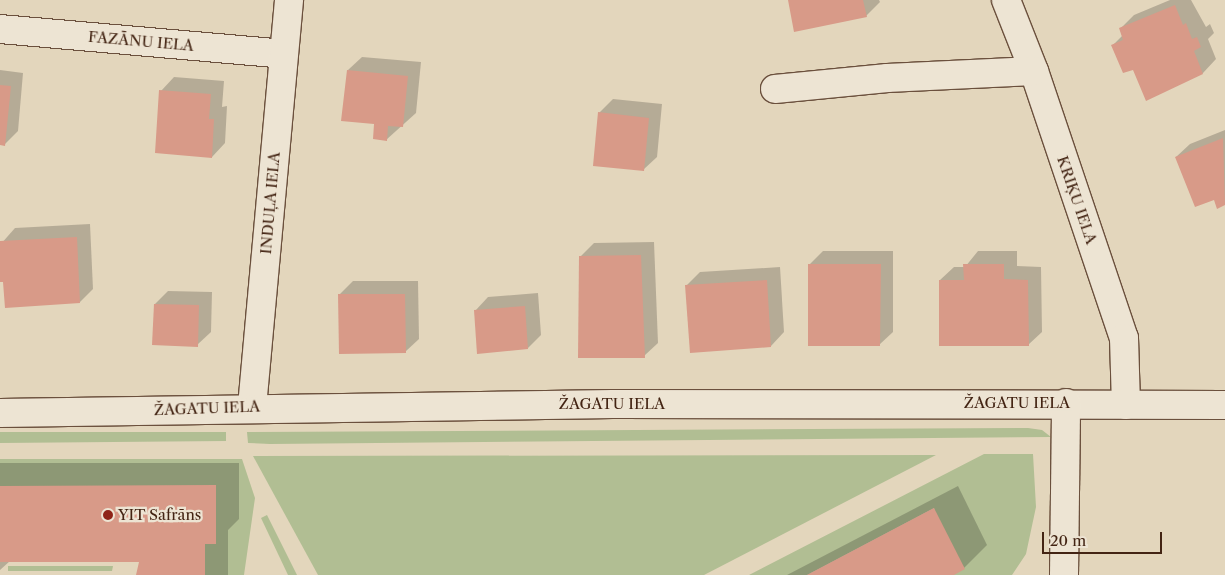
<!DOCTYPE html>
<meta charset="utf-8">
<style>
body{margin:0}
#map{position:relative;width:1225px;height:575px;overflow:hidden;background:#e3d6bc;font-family:"Libre Caslon Text",serif}
div>[style]{position:absolute}
.green>*{inset:0;background:#b1be93}
.shadow>*{inset:0;background:#0003}
.building>*{inset:0;background:#d89a88}
.roads{filter:drop-shadow(1px 0 #6b503d) drop-shadow(-1px 0 #6b503d) drop-shadow(0 1px #6b503d) drop-shadow(0 -1px #6b503d)}
.minor>*{height:28px;margin:-14px;padding:0 14px;transform-origin:14px;border-radius:14px;background:#ede4d3}
.dots>*{width:14px;height:14px;translate:-50% -50%;box-sizing:border-box;border:2px solid #ede4d3;border-radius:50%}
span{translate:-50% -50%;white-space:nowrap;text-align:center;line-height:1.15;-webkit-text-stroke:4.5px #ede4d3;paint-order:stroke}
.street-label{font-size:15px;color:#432413}
.poi-label{font-size:15px;color:#432413}
.left{translate:0 -50%;text-align:left}
.scale{position:absolute;left:1042px;top:532px;width:120px;height:22px;box-sizing:border-box;border:2px solid #432413;border-top:0;padding-left:6px;font-size:15px;line-height:18px;white-space:nowrap;color:#432413;-webkit-text-stroke:4px #ede4d3;paint-order:stroke}
</style>
<div id="map">
<div class="green">
<div style="clip-path:polygon(1028px 428px,1042px 430px,1051px 437px,270px 444px,248px 443px,247px 432px)"></div>
<div style="clip-path:polygon(0 432px,226px 432px,226px 441px,0 443px)"></div>
<div style="clip-path:polygon(984px 454px,1033px 454px,1036px 507px,1026px 554px,1012px 575px,954px 575px,934px 508px,807px 575px,749px 575px)"></div>
<div style="clip-path:polygon(936px 455px,704px 575px,318px 575px,253px 456px)"></div>
<div style="clip-path:polygon(0 459px,242px 459px,255px 498px,244px 575px,205px 575px,205px 544px,215px 544px,0 486px)"></div>
<div style="clip-path:polygon(267px 515px,297px 575px,288px 575px,261px 518px)"></div>
<div style="clip-path:polygon(8px 566px,113px 566px,112px 571px,8px 571px)"></div>
</div>
<div class="shadow">
<div style="clip-path:polygon(789px 0,879px 0,880px 2px,866px 16px)"></div>
<div style="clip-path:polygon(1170px 0,1191px 0,1206px 27px,1210px 24px,1214px 33px,1208px 39px,1216px 59px,1203px 73px,1146px 99px,1134px 68px,1113px 45px,1123px 35px,1120px 29px,1134px 15px)"></div>
<div style="clip-path:polygon(362px 57px,421px 62px,416px 113px,386px 140px,348px 70px)"></div>
<div style="clip-path:polygon(0 70px,23px 73px,18px 131px,5px 144px,0 144px)"></div>
<div style="clip-path:polygon(174px 77px,224px 81px,222px 107px,227px 106px,225px 143px,212px 157px,161px 91px)"></div>
<div style="clip-path:polygon(613px 99px,662px 104px,657px 157px,643px 170px,599px 113px)"></div>
<div style="clip-path:polygon(1225px 130px,1225px 204px,1218px 207px,1215px 198px,1176px 157px,1190px 144px)"></div>
<div style="clip-path:polygon(90px 224px,93px 289px,80px 302px,0 281px,0 245px,15px 228px)"></div>
<div style="clip-path:polygon(654px 242px,658px 343px,644px 356px,581px 256px,594px 243px)"></div>
<div style="clip-path:polygon(823px 251px,893px 251px,893px 332px,879px 345px,810px 264px)"></div>
<div style="clip-path:polygon(978px 251px,1017px 251px,1017px 266px,1041px 267px,1042px 332px,1028px 345px,940px 280px,954px 267px,965px 267px)"></div>
<div style="clip-path:polygon(780px 267px,784px 332px,771px 346px,686px 286px,700px 272px)"></div>
<div style="clip-path:polygon(353px 281px,418px 281px,419px 339px,405px 352px,339px 295px)"></div>
<div style="clip-path:polygon(168px 291px,212px 292px,211px 332px,197px 345px,155px 304px)"></div>
<div style="clip-path:polygon(538px 293px,541px 335px,528px 348px,475px 311px,488px 297px)"></div>
<div style="clip-path:polygon(0 463px,239px 463px,239px 519px,228px 530px,228px 575px,138px 575px,141px 561px,10px 561px,0 570px)"></div>
<div style="clip-path:polygon(958px 486px,987px 545px,964px 568px,951px 575px,787px 575px)"></div>
</div>
<div class="building">
<div style="clip-path:polygon(788px 0,863px 0,867px 17px,794px 32px)"></div>
<div style="clip-path:polygon(1175px 5px,1183px 25px,1186px 23px,1192px 39px,1197px 37px,1201px 47px,1194px 51px,1203px 74px,1146px 101px,1133px 70px,1123px 73px,1111px 45px,1123px 40px,1119px 28px)"></div>
<div style="clip-path:polygon(347px 70px,408px 76px,403px 127px,388px 126px,387px 141px,373px 139px,374px 124px,341px 121px)"></div>
<div style="clip-path:polygon(0 85px,11px 86px,5px 146px,0 145px)"></div>
<div style="clip-path:polygon(159px 90px,211px 94px,209px 119px,214px 119px,212px 158px,155px 153px)"></div>
<div style="clip-path:polygon(598px 112px,649px 118px,644px 171px,593px 166px)"></div>
<div style="clip-path:polygon(1223px 138px,1225px 205px,1217px 209px,1214px 200px,1195px 207px,1175px 157px)"></div>
<div style="clip-path:polygon(77px 237px,80px 303px,5px 308px,3px 282px,0 282px,0 241px)"></div>
<div style="clip-path:polygon(641px 255px,645px 358px,578px 358px,579px 256px)"></div>
<div style="clip-path:polygon(808px 264px,881px 264px,880px 346px,808px 346px)"></div>
<div style="clip-path:polygon(963px 264px,1004px 264px,1004px 279px,1028px 280px,1029px 346px,939px 346px,939px 280px,964px 280px)"></div>
<div style="clip-path:polygon(767px 280px,771px 347px,690px 353px,685px 285px)"></div>
<div style="clip-path:polygon(338px 294px,405px 294px,406px 353px,339px 354px)"></div>
<div style="clip-path:polygon(154px 304px,199px 305px,198px 347px,152px 345px)"></div>
<div style="clip-path:polygon(525px 306px,528px 349px,477px 354px,474px 310px)"></div>
<div style="clip-path:polygon(216px 485px,216px 544px,205px 544px,205px 575px,136px 575px,139px 562px,0 562px,0 486px)"></div>
<div style="clip-path:polygon(934px 508px,965px 569px,954px 575px,807px 575px)"></div>
</div>
<div class="roads">
<div class="minor">
<div style="left:1006px;top:0;width:76px;rotate:68.5deg"></div>
<div style="left:1034px;top:71px;width:282px;rotate:71.4deg"></div>
<div style="left:1124px;top:338px;width:67px;rotate:88.3deg"></div>
<div style="left:0;top:29px;width:284px;rotate:5deg"></div>
<div style="left:775px;top:89px;width:113px;rotate:-5.6deg"></div>
<div style="left:887px;top:78px;width:147px;rotate:-2.7deg"></div>
<div style="left:252px;top:407px;width:409px;rotate:-84.8deg"></div>
<div style="left:0;top:413px;width:613px;rotate:-0.84deg"></div>
<div style="left:613px;top:404px;width:612px;rotate:0.09deg"></div>
<div style="left:1064px;top:575px;width:172px;rotate:-89.3deg"></div>
</div>
</div>
<div class="dots">
<div style="left:108px;top:515px;background:#8f2418"></div>
</div>
<div class="street-label">
<span style="left:141px;top:41px;rotate:5deg">FAZĀNU IELA</span>
<span style="left:1077px;top:200px;rotate:71deg">KRIĶU IELA</span>
<span style="left:270px;top:203px;rotate:-85deg">INDUĻA IELA</span>
<span style="left:1017px;top:403px">ŽAGATU IELA</span>
<span style="left:612px;top:404px">ŽAGATU IELA</span>
<span style="left:207px;top:408px;rotate:-2deg">ŽAGATU IELA</span>
</div>
<div class="poi-label">
<span class="left" style="left:118px;top:515px">YIT Safrāns</span>
</div>
<div class="scale">20 m</div>
</div>
